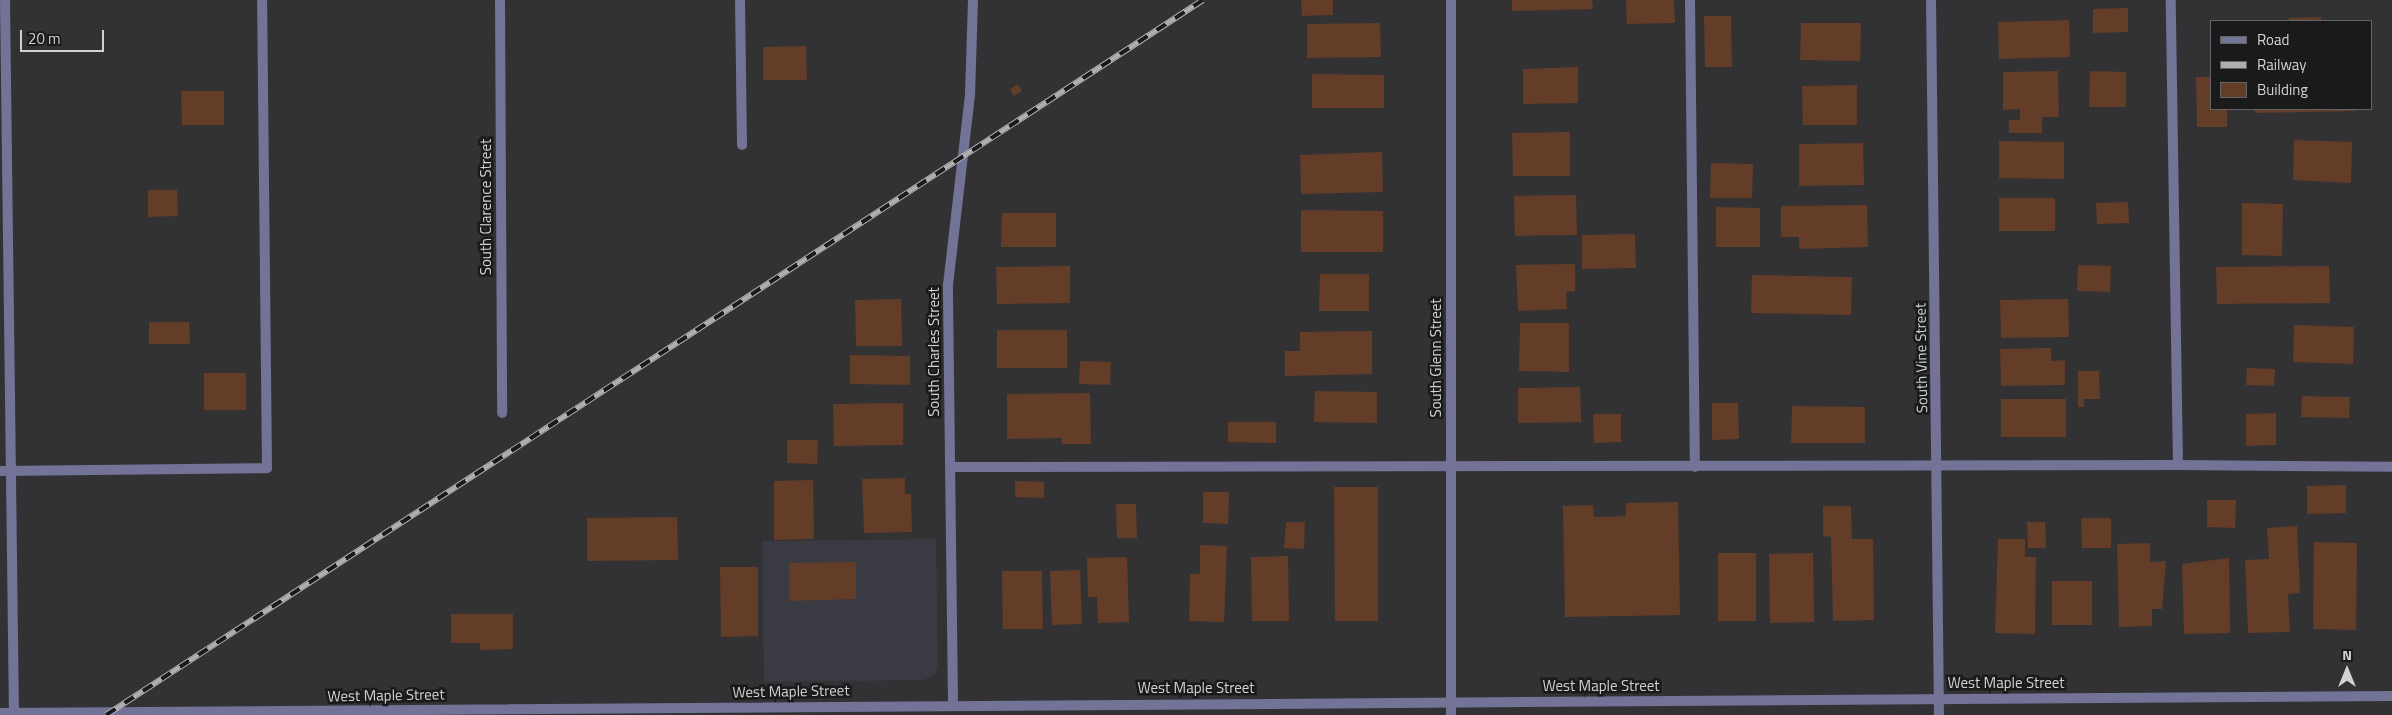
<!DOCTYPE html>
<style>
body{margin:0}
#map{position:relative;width:2392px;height:715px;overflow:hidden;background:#323235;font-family:"Titillium Web",sans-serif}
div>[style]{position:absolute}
.built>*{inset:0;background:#3a3a42}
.building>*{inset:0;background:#633d27}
.service>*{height:10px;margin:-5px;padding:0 5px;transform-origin:5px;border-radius:5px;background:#737297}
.minor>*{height:10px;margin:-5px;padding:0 5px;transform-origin:5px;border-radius:5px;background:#737297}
.tertiary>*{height:10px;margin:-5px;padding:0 5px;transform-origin:5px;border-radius:5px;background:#737297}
.rail>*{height:5.5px;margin-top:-2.75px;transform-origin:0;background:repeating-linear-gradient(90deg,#1a1a1b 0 11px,#afafb1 0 22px);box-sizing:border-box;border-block:1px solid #afafb1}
span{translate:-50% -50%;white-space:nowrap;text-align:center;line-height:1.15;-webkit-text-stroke:5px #1a1a1b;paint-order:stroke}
.street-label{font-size:15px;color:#d1d2d3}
.legend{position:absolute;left:2210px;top:20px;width:162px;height:90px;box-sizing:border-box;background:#1a1a1b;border:1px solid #636465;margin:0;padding:6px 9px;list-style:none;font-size:15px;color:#d1d2d3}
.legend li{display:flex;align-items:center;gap:10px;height:25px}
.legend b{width:25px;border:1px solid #636465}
.north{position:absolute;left:2322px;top:645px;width:50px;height:50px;-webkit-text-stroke:4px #1a1a1b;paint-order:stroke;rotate:0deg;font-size:14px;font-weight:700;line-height:20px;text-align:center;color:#d1d2d3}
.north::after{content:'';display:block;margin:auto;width:18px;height:22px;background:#d1d2d3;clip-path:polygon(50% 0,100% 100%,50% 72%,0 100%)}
.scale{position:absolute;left:20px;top:30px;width:84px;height:22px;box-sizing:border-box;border:2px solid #d1d2d3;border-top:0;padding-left:6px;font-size:15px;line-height:18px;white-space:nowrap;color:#d1d2d3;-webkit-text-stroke:4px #1a1a1b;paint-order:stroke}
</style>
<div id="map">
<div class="built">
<div style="clip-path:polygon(936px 539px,938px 668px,934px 675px,924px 680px,764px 682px,762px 541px)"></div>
</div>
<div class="building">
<div style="clip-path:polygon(1301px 0,1333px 0,1333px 15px,1302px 16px)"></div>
<div style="clip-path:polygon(1512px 0,1592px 0,1593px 9px,1512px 11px)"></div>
<div style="clip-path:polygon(1626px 0,1674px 0,1675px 23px,1627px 24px)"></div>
<div style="clip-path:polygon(2128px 8px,2128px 32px,2093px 33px,2093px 9px)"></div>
<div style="clip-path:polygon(1704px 16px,1731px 16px,1732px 67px,1705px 67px)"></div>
<div style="clip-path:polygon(2321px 17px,2321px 21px,2289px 21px,2289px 18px)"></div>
<div style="clip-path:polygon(2069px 20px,2070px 57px,1999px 59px,1998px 22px)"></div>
<div style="clip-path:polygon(1380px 23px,1381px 57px,1307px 58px,1307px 24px)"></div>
<div style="clip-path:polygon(1801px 23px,1861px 23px,1860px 61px,1800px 60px)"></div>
<div style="clip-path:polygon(806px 46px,807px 80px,763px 80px,763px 47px)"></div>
<div style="clip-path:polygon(1578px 67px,1578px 103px,1523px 104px,1523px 69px)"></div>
<div style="clip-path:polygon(2058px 71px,2059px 117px,2042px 117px,2042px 133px,2009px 133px,2009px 120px,2020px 120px,2020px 109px,2003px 110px,2003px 72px)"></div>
<div style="clip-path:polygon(2090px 71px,2126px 72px,2126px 107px,2089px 107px)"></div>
<div style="clip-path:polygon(1312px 74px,1384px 75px,1384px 108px,1312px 108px)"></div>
<div style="clip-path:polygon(2196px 77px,2211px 77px,2211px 109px,2227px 109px,2227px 127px,2197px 127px)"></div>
<div style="clip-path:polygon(1018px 84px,1022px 91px,1014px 96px,1010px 89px)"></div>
<div style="clip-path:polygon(1857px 85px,1857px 125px,1803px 125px,1802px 86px)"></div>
<div style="clip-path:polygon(181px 91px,224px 91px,224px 125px,182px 125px)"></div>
<div style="clip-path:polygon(2255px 109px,2355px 109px,2355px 111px,2255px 113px)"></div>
<div style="clip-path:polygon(1570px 132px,1570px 176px,1513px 176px,1512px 133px)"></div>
<div style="clip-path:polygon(2294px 140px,2352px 142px,2351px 183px,2293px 180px)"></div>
<div style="clip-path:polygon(1999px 141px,2064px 142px,2064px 179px,1999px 178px)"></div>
<div style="clip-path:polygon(1863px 143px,1864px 185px,1799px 186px,1799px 144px)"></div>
<div style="clip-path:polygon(1382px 152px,1383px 192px,1301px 194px,1300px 155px)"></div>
<div style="clip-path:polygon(1711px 163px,1753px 164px,1752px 198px,1710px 198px)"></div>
<div style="clip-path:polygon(148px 190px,177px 190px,178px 216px,148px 217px)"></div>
<div style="clip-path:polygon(1576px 195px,1577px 235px,1515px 236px,1514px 196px)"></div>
<div style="clip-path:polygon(1999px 198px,2055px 198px,2055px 231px,1999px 231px)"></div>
<div style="clip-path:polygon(2128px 202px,2129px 223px,2097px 224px,2096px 203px)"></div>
<div style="clip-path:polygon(2242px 203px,2283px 204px,2282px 256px,2242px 255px)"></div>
<div style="clip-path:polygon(1867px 205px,1868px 247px,1799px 249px,1799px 237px,1781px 237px,1781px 206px)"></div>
<div style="clip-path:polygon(1716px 207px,1760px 208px,1760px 247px,1716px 247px)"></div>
<div style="clip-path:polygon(1301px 210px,1383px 211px,1383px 252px,1301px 252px)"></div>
<div style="clip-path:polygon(1002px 213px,1056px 213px,1056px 247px,1001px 247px)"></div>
<div style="clip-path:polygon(1635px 234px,1636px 268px,1582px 269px,1582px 235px)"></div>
<div style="clip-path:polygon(1575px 264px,1575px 291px,1566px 292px,1567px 309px,1518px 311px,1516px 265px)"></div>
<div style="clip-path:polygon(2078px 265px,2111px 266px,2110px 292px,2077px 291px)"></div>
<div style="clip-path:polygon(1070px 266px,1070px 303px,997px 304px,996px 267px)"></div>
<div style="clip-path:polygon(2329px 266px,2330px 303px,2217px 304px,2216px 267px)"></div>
<div style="clip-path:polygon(1320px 274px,1369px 274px,1369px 311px,1319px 311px)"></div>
<div style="clip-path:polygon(1752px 275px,1852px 277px,1851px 315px,1751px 313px)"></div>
<div style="clip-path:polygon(901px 299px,902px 346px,856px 346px,855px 300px)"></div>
<div style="clip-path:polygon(2068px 299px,2069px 337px,2001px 338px,2000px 300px)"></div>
<div style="clip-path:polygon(149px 322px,189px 322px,190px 344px,149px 344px)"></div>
<div style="clip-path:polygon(1520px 323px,1569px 323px,1569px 372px,1519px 371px)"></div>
<div style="clip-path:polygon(2294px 325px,2354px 327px,2353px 364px,2293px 362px)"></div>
<div style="clip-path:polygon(997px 330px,1067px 330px,1067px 368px,997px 368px)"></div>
<div style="clip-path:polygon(1372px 331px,1372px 374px,1285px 376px,1285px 351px,1300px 351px,1300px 332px)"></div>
<div style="clip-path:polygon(2051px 348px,2051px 361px,2065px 360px,2065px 385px,2001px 386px,2000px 349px)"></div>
<div style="clip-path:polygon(850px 355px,910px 356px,910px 385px,850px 384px)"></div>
<div style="clip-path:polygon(1080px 361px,1111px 362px,1110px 385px,1079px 384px)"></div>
<div style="clip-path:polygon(2247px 368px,2275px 369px,2274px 386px,2246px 385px)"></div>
<div style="clip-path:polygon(2078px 371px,2099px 371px,2100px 399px,2084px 399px,2084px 407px,2078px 407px)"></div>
<div style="clip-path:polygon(204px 373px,246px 373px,246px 410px,204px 410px)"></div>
<div style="clip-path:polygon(1580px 387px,1581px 422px,1518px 423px,1518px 388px)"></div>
<div style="clip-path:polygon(1315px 391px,1377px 392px,1377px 423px,1314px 422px)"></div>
<div style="clip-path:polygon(1090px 393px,1091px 444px,1062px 444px,1061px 438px,1007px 439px,1007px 394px)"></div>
<div style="clip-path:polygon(2302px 396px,2350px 397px,2349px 418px,2301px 417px)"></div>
<div style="clip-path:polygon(2001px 399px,2066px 399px,2066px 437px,2001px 437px)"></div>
<div style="clip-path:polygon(903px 403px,903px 445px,834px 446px,833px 404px)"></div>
<div style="clip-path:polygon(1712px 403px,1738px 403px,1739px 439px,1712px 440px)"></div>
<div style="clip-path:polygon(1792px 406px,1865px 407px,1865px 443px,1791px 443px)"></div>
<div style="clip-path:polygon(2276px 413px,2276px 445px,2246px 446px,2246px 414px)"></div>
<div style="clip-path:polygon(1593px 414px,1621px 414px,1621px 442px,1594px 443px)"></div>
<div style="clip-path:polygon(1228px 422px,1276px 422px,1276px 443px,1228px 442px)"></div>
<div style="clip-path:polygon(787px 440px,818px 440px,817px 464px,787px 463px)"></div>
<div style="clip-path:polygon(905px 478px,905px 494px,911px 494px,912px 532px,864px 533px,862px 479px)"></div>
<div style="clip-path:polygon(813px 480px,814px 539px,774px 540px,774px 481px)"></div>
<div style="clip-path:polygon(1015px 481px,1044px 482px,1044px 498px,1015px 497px)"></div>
<div style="clip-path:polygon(2346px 485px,2346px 513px,2307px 514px,2307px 486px)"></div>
<div style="clip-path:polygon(1334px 487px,1378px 487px,1378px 621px,1335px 621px)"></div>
<div style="clip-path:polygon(1203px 492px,1229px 492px,1228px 524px,1203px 523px)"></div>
<div style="clip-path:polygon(2207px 500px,2236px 500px,2235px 528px,2207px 527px)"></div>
<div style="clip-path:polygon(1678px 502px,1680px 615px,1565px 617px,1563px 506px,1593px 505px,1594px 517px,1626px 516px,1626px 503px)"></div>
<div style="clip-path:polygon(1116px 504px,1136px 504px,1137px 538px,1117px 538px)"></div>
<div style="clip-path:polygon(1823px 506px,1851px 506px,1852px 539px,1873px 539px,1874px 620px,1833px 621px,1831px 536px,1823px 537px)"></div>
<div style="clip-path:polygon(677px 517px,678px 560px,587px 561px,587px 518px)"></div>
<div style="clip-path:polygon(2081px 518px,2111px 518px,2111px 548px,2082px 548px)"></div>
<div style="clip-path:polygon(1286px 522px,1305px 522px,1304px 549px,1284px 548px)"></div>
<div style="clip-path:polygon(2027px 522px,2045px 522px,2046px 548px,2028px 548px)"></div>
<div style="clip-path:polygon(2297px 526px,2300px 593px,2288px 594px,2290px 632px,2248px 633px,2245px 560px,2269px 559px,2267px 528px)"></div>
<div style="clip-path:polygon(1998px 539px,2025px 539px,2025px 557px,2036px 557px,2035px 634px,1995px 633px)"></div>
<div style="clip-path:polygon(2314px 542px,2357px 543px,2356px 630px,2313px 629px)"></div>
<div style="clip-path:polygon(2150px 543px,2150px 562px,2166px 561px,2162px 609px,2152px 609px,2152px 626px,2119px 627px,2117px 544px)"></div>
<div style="clip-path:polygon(1200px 545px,1227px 546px,1224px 622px,1189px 621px,1190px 574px,1200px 574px)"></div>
<div style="clip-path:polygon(1718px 553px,1756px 553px,1756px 621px,1718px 621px)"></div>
<div style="clip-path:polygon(1813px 553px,1814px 622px,1770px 623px,1769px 554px)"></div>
<div style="clip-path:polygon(1288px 556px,1289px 621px,1252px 621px,1251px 557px)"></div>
<div style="clip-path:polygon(1127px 557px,1129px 622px,1098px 623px,1097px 597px,1088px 597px,1087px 558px)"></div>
<div style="clip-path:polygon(2229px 558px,2230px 633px,2184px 634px,2182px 564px)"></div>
<div style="clip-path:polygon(856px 562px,856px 599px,789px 601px,789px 563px)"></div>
<div style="clip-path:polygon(720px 567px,758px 567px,758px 636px,721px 637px)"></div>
<div style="clip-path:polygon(1080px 570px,1082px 624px,1052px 625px,1050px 571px)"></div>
<div style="clip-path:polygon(1002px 571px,1042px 571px,1043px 629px,1003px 629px)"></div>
<div style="clip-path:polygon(2052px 581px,2092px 581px,2092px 625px,2052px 625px)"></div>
<div style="clip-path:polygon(451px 614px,513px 614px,513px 649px,480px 650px,480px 643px,451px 643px)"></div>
</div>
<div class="service">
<div style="left:740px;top:0;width:145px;rotate:89.2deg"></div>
<div style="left:1690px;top:0;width:467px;rotate:89.4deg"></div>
<div style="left:2178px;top:465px;width:214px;rotate:0.5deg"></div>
<div style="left:950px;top:467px;width:1228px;rotate:-0.09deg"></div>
<div style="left:2178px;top:465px;width:465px;rotate:-90.9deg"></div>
<div style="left:0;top:471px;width:267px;rotate:-0.6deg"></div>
<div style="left:267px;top:468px;width:468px;rotate:-90.6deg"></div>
</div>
<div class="minor">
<div style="left:5px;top:0;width:713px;rotate:89.28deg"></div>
<div style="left:500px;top:0;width:413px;rotate:89.7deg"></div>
<div style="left:1451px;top:0;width:715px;rotate:90deg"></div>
<div style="left:1931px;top:0;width:715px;rotate:89.36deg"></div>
<div style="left:953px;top:704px;width:419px;rotate:-90.7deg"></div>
<div style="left:948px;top:285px;width:191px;rotate:-83.4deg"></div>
<div style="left:970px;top:95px;width:95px;rotate:-88.2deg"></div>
</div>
<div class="tertiary">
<div style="left:0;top:713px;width:2392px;rotate:-0.41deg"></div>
</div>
<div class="rail">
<div style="left:106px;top:715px;width:1309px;rotate:-33.1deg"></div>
</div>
<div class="street-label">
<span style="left:486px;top:207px;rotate:-90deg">South Clarence Street</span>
<span style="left:934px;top:352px;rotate:-90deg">South Charles Street</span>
<span style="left:1436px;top:358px;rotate:-90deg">South Glenn Street</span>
<span style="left:1921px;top:358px;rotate:-91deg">South Vine Street</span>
<span style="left:2006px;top:683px">West Maple Street</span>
<span style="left:1601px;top:686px">West Maple Street</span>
<span style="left:1196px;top:688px">West Maple Street</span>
<span style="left:791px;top:691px;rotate:-1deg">West Maple Street</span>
<span style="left:386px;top:695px;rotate:-1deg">West Maple Street</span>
</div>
<ul class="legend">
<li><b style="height:6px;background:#737297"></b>Road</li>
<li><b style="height:6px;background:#afafb1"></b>Railway</li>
<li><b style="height:14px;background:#633d27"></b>Building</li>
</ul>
<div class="north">N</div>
<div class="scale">20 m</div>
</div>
